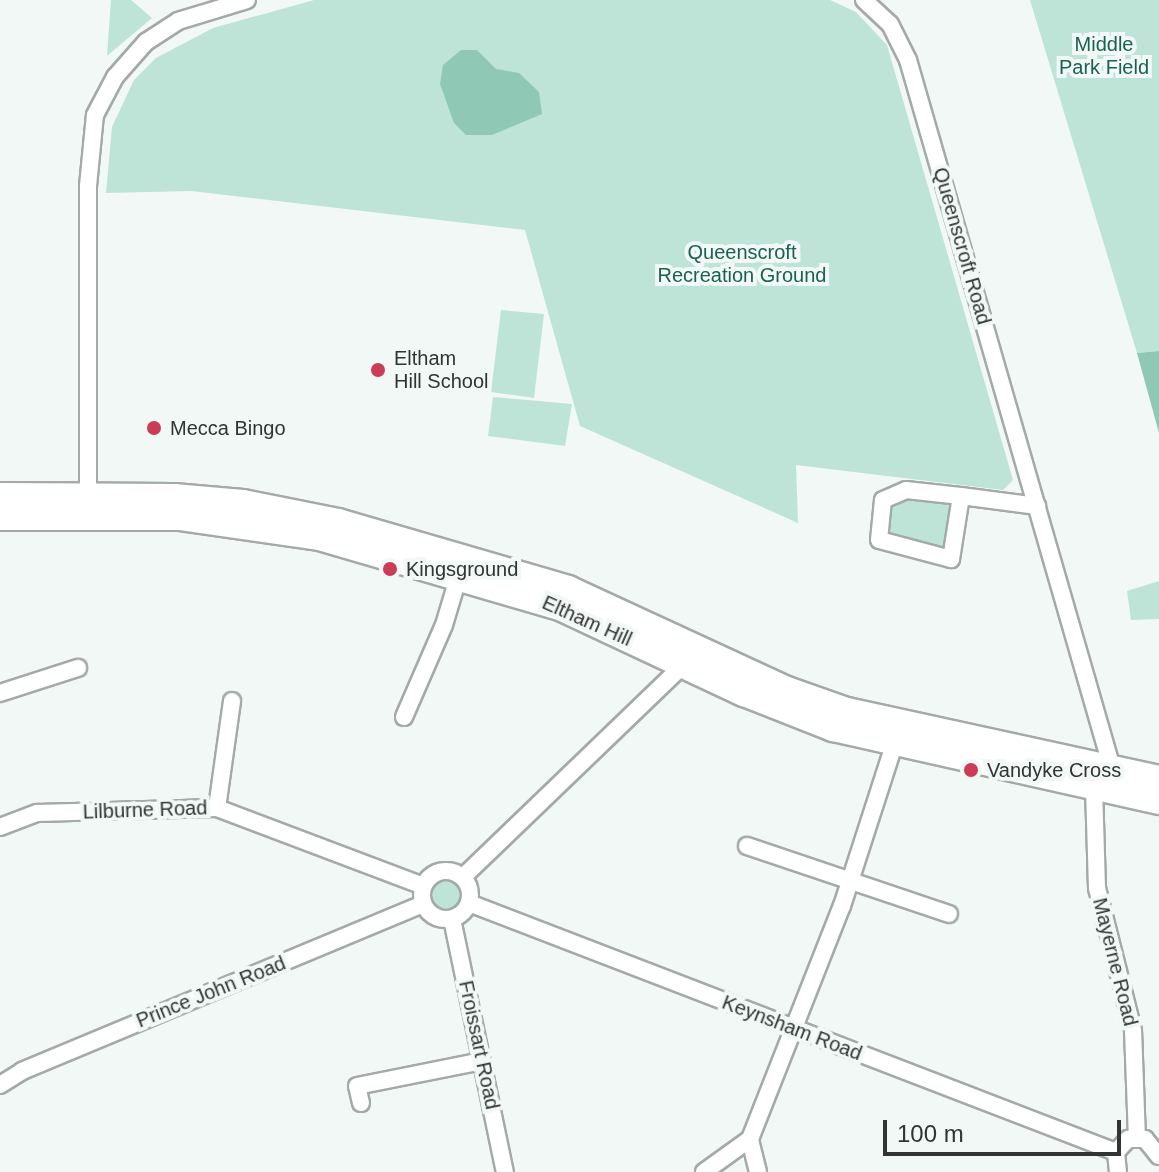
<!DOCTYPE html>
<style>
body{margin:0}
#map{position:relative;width:1159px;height:1172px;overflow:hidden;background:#f1f8f6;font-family:Arial,sans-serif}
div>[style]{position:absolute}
.green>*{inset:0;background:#bee4d7}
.round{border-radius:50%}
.forest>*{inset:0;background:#90c8b6}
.roads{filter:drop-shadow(2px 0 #a3aaa7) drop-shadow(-2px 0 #a3aaa7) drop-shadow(0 2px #a3aaa7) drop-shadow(0 -2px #a3aaa7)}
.street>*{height:16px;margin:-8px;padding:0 8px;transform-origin:8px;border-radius:8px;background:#fff}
.street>.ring{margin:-8px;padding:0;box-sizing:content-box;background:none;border:16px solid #fff;border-radius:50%}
.primary>*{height:26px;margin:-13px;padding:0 13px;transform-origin:13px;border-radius:13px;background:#fff}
.dots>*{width:22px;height:22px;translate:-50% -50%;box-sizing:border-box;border:4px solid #f1f8f6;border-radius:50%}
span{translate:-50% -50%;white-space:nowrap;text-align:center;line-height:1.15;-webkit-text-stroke:8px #f1f8f6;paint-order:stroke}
.park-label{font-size:20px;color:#1b6250}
.street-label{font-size:20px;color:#313433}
.poi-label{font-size:20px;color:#313433}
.left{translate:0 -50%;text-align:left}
.scale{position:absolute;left:883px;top:1120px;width:238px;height:36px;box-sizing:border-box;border:4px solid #313433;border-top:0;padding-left:10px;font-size:24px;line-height:28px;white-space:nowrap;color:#313433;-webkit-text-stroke:6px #f1f8f6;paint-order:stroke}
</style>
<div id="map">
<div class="green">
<div style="clip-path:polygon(111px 0,131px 0,152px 18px,107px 56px)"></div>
<div style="clip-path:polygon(314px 0,830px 0,856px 12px,887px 45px,1013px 480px,1003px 490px,796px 465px,798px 523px,580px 426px,525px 230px,191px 191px,106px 193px,112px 127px,134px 80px,156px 58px,213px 28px)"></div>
<div style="clip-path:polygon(1030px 0,1159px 0,1159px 351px,1137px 353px)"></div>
<div style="clip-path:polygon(501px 310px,544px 314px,534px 398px,491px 392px)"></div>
<div style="clip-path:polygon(493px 397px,572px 404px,565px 446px,488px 436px)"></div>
<div style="clip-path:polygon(910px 494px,947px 500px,952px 510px,946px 544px,935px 550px,891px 539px,885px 530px,889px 506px)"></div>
<div style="clip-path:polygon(1159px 581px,1159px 619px,1131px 620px,1127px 591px)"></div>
<div class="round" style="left:430px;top:877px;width:34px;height:34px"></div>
</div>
<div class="forest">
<div style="clip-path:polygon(461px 50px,477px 50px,496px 69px,519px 73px,539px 92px,542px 114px,492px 135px,466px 135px,454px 123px,440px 84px,443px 65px)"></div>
<div style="clip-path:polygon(1159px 351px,1159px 433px,1137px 353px)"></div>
</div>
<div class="roads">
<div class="street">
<div style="left:864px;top:0;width:35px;rotate:43deg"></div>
<div style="left:890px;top:24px;width:40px;rotate:63.4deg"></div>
<div style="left:908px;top:60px;width:737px;rotate:73.93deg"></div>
<div style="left:961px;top:496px;width:64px;rotate:99deg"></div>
<div style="left:951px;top:559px;width:74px;rotate:-165.2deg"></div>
<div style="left:879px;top:540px;width:40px;rotate:-84.3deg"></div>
<div style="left:883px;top:500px;width:25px;rotate:-23deg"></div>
<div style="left:906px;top:490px;width:55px;rotate:6.2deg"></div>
<div style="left:961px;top:496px;width:77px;rotate:7.5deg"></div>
<div style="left:88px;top:504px;width:318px;rotate:-90deg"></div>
<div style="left:88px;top:186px;width:71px;rotate:-84.4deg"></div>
<div style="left:95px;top:115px;width:43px;rotate:-62.2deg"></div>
<div style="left:115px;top:77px;width:47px;rotate:-48.5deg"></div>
<div style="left:146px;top:42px;width:38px;rotate:-33deg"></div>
<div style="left:178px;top:21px;width:72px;rotate:-16.9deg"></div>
<div style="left:0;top:693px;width:82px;rotate:-17.8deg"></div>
<div style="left:404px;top:717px;width:100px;rotate:-66.5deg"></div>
<div style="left:444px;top:625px;width:52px;rotate:-73.3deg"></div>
<div style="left:1094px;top:787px;width:101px;rotate:88.3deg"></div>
<div style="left:1097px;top:888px;width:146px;rotate:75.8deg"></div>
<div style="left:1133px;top:1030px;width:107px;rotate:87.9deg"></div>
<div style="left:217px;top:808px;width:108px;rotate:-82deg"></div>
<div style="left:0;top:827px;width:40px;rotate:-21deg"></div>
<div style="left:37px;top:813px;width:180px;rotate:-1.6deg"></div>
<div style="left:217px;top:808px;width:220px;rotate:20.7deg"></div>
<div style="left:747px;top:846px;width:213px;rotate:18.6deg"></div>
<div class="ring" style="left:422px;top:871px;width:32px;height:32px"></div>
<div style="left:463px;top:877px;width:306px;rotate:-43.9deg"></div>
<div style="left:469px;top:903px;width:693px;rotate:21.05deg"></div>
<div style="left:452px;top:919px;width:258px;rotate:78.2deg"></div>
<div style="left:0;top:1085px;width:26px;rotate:-32deg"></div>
<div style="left:22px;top:1071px;width:434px;rotate:-22.6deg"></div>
<div style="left:361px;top:1103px;width:17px;rotate:-103deg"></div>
<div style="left:357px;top:1086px;width:127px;rotate:-11.3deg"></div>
<div style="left:704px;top:1172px;width:57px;rotate:-35.7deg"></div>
<div style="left:758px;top:1172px;width:34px;rotate:-104deg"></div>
<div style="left:750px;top:1139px;width:251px;rotate:-68.5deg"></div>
<div style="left:842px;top:906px;width:169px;rotate:-72.1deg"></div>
<div style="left:1118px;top:1172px;width:20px;rotate:-96deg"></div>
<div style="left:1116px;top:1152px;width:18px;rotate:-47deg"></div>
<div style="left:1128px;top:1139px;width:17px"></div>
<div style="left:1145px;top:1139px;width:22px;rotate:51deg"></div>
</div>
<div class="primary">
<div style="left:0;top:496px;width:174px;rotate:0.3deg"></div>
<div style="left:174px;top:497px;width:69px;rotate:5deg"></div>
<div style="left:243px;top:503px;width:97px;rotate:11.3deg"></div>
<div style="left:338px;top:522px;width:240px;rotate:16.2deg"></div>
<div style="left:568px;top:589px;width:241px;rotate:24.8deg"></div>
<div style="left:787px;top:690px;width:64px;rotate:19.3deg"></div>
<div style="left:847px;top:711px;width:319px;rotate:12.3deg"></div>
<div style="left:0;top:517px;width:179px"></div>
<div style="left:179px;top:517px;width:141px;rotate:8.1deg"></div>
<div style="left:319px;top:537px;width:251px;rotate:16.2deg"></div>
<div style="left:560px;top:607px;width:203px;rotate:25.1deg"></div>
<div style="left:744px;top:693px;width:96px;rotate:21.5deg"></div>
<div style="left:833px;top:728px;width:334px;rotate:12.6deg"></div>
</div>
</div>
<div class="dots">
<div style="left:378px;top:370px;background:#cc3c57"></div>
<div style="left:154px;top:428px;background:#cc3c57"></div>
<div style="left:390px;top:569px;background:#cc3c57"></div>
<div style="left:971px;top:770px;background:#cc3c57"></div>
</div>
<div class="park-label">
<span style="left:1104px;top:56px">Middle<br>Park Field</span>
<span style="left:742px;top:264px">Queenscroft<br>Recreation Ground</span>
</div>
<div class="street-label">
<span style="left:962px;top:246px;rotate:74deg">Queenscroft Road</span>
<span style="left:587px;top:621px;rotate:24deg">Eltham Hill</span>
<span style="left:145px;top:810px;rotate:-2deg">Lilburne Road</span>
<span style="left:1115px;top:962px;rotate:76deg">Mayerne Road</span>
<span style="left:211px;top:992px;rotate:-22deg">Prince John Road</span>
<span style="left:792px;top:1028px;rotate:21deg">Keynsham Road</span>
<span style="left:479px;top:1045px;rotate:78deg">Froissart Road</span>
</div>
<div class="poi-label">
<span class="left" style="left:394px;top:370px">Eltham<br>Hill School</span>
<span class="left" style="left:170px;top:428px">Mecca Bingo</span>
<span class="left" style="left:406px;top:569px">Kingsground</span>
<span class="left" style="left:987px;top:770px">Vandyke Cross</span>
</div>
<div class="scale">100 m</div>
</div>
